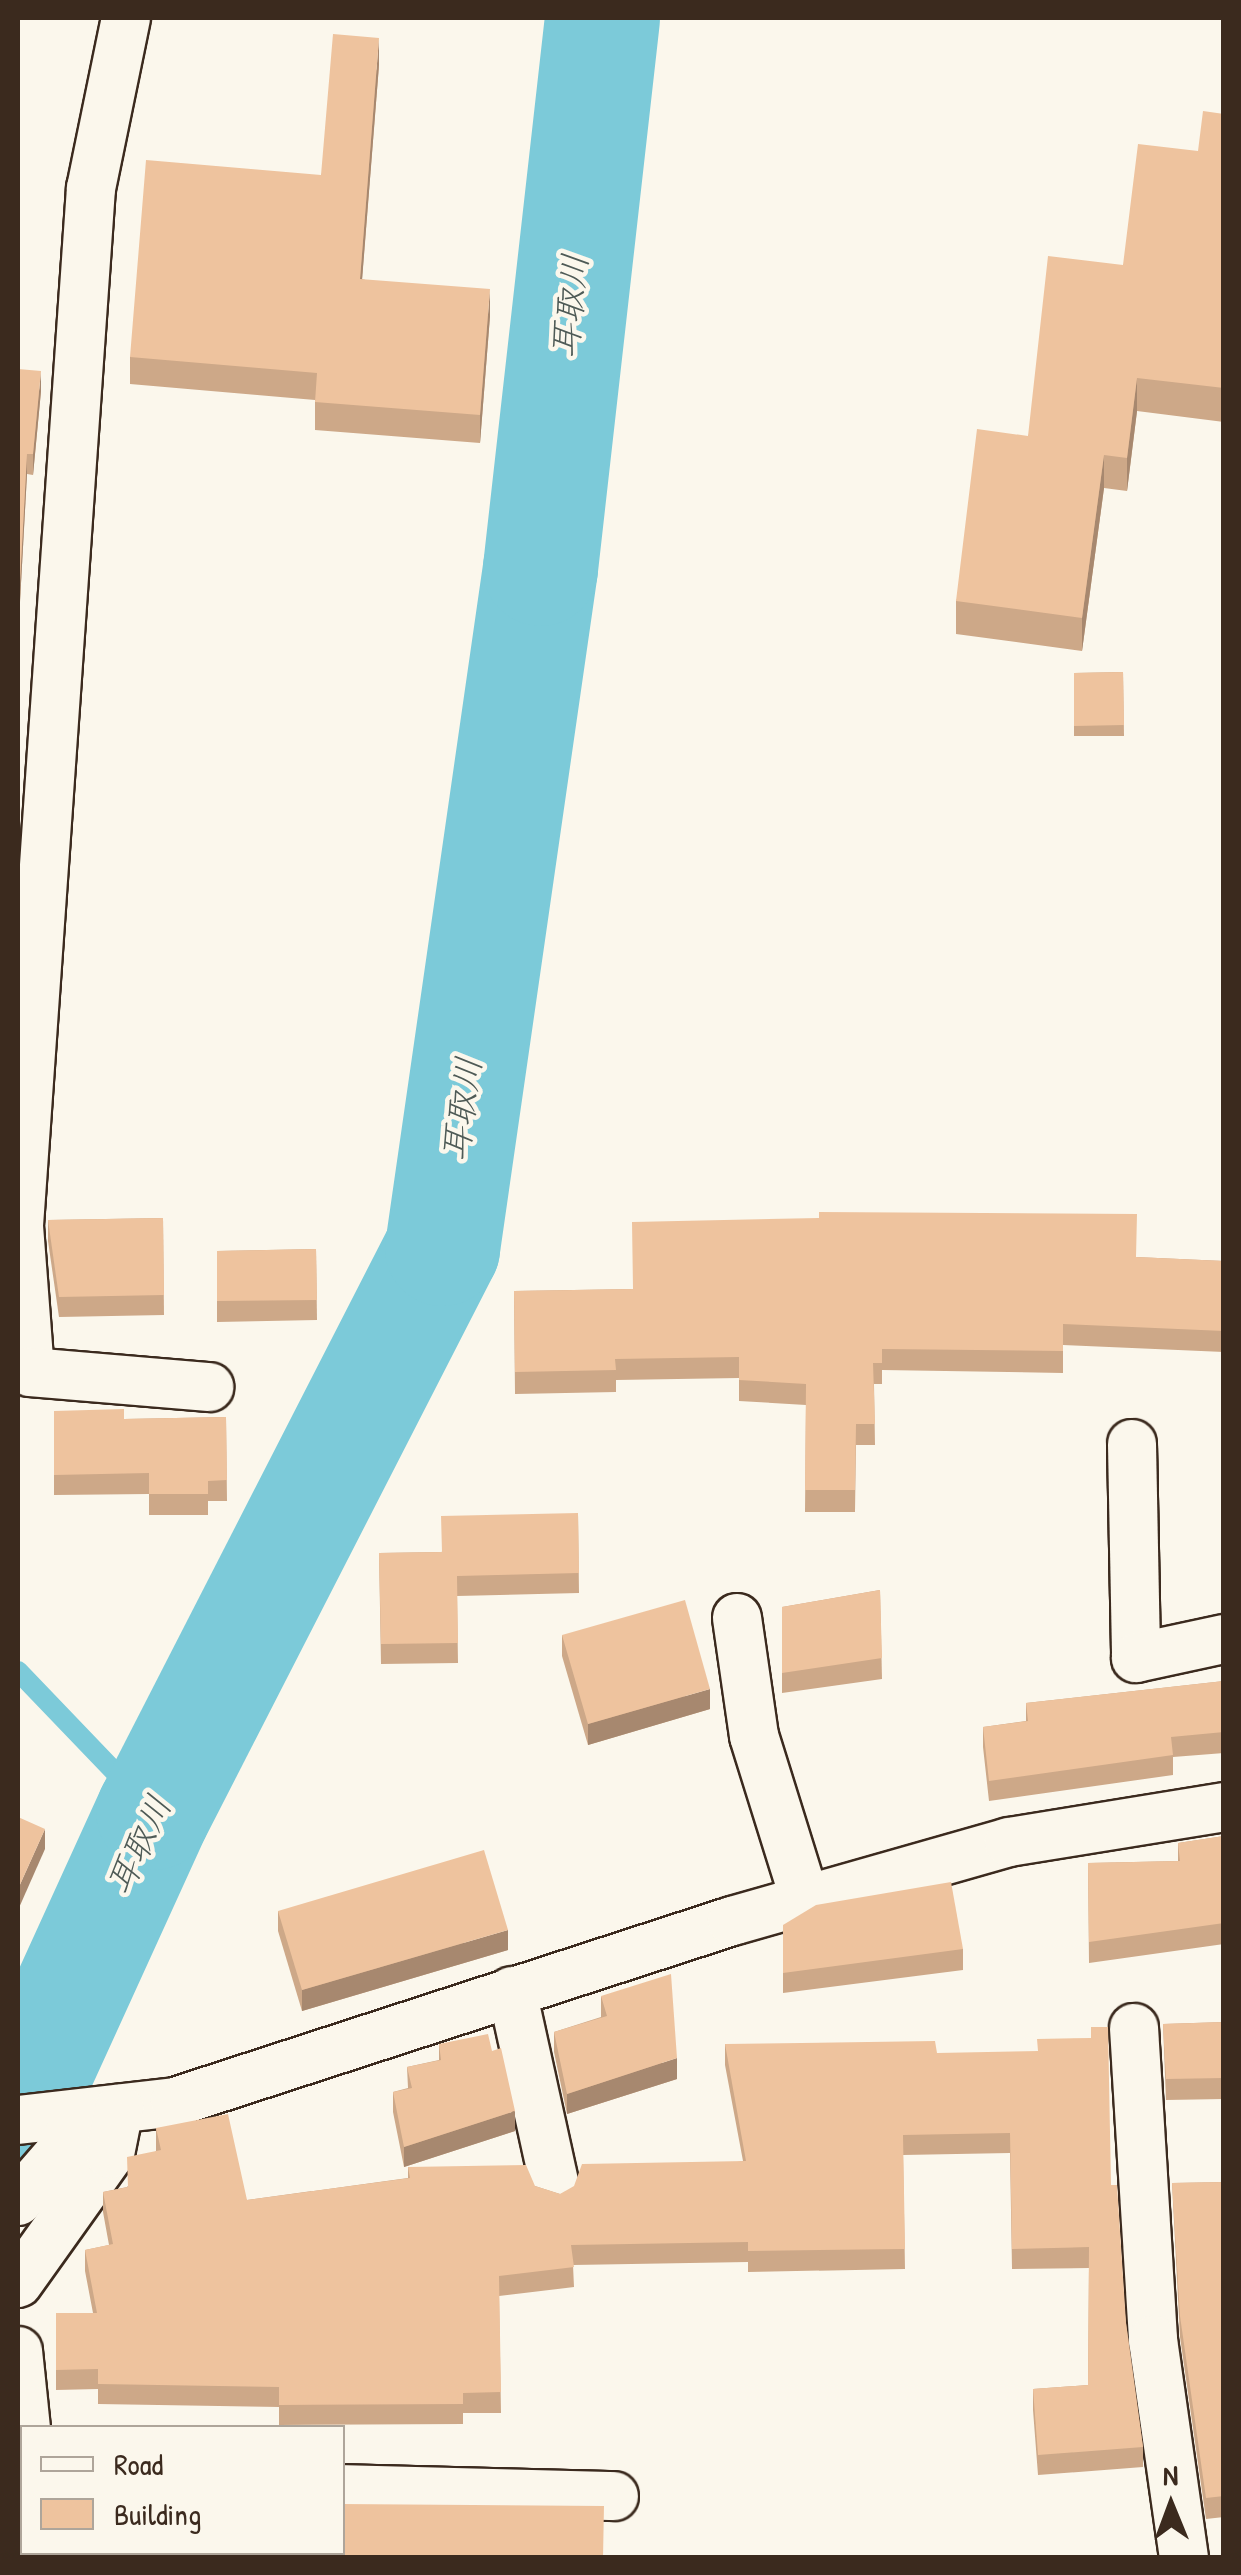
<!DOCTYPE html>
<meta charset="utf-8">
<style>
body{margin:0}
#map{position:relative;width:1241px;height:2575px;overflow:hidden;background:#fbf7ec;font-family:"Patrick Hand","Klee One",sans-serif}
div>[style]{position:absolute}
.stream>*{height:20px;margin:-10px;padding:0 10px;transform-origin:10px;border-radius:10px;background:#7ccad9}
.river>*{height:115px;margin:-57.5px;padding:0 57.5px;transform-origin:57.5px;border-radius:57.5px;background:#7ccad9}
.roads{filter:drop-shadow(2px 0 #3b2a1e) drop-shadow(-2px 0 #3b2a1e) drop-shadow(0 2px #3b2a1e) drop-shadow(0 -2px #3b2a1e)}
.street>*{height:48px;margin:-24px;padding:0 24px;transform-origin:24px;border-radius:24px;background:#fbf7ec}
.wall>*{inset:0;background:#cda888}
.shaded-wall>*{inset:0;background:#a7886f}
.building>*{inset:0;background:#eec39e}
span{translate:-50% -50%;white-space:nowrap;text-align:center;line-height:1.15;-webkit-text-stroke:9px #fbf7ec;paint-order:stroke}
.water-label{font-size:35px;color:#4e5a56;font-style:italic}
.frame{position:absolute;inset:0;border:20px solid #3b2a1e;pointer-events:none}
.legend{position:absolute;left:20px;top:2425px;width:325px;height:130px;box-sizing:border-box;background:#fbf7ec;border:2px solid #aea59a;margin:0;padding:12px 18px;list-style:none;font-size:30px;color:#3b2a1e}
.legend li{display:flex;align-items:center;gap:20px;height:50px}
.legend b{width:50px;border:2px solid #aea59a}
.north{position:absolute;left:1121px;top:2455px;width:100px;height:100px;-webkit-text-stroke:8px #fbf7ec;paint-order:stroke;rotate:359deg;font-size:28px;font-weight:700;line-height:40px;text-align:center;color:#3b2a1e}
.north::after{content:'';display:block;margin:auto;width:35px;height:45px;background:#3b2a1e;clip-path:polygon(50% 0,100% 100%,50% 72%,0 100%)}
</style>
<div id="map">
<div class="stream">
<div style="left:18px;top:1671px;width:195px;rotate:46.2deg"></div>
</div>
<div class="river">
<div style="left:18px;top:2108px;width:325px;rotate:-65.5deg"></div>
<div style="left:153px;top:1812px;width:634px;rotate:-62.87deg"></div>
<div style="left:442px;top:1248px;width:687px;rotate:-81.8deg"></div>
<div style="left:540px;top:568px;width:553px;rotate:-83.57deg"></div>
</div>
<div class="roads">
<div class="street">
<div style="left:126px;top:18px;width:174px;rotate:101.6deg"></div>
<div style="left:91px;top:188px;width:1040px;rotate:93.97deg"></div>
<div style="left:19px;top:1226px;width:146px;rotate:85.7deg"></div>
<div style="left:30px;top:1372px;width:180px;rotate:4.8deg"></div>
<div style="left:1132px;top:1444px;width:214px;rotate:88.9deg"></div>
<div style="left:1136px;top:1658px;width:90px;rotate:-12.2deg"></div>
<div style="left:737px;top:1618px;width:119px;rotate:81.8deg"></div>
<div style="left:754px;top:1736px;width:172px;rotate:72.7deg"></div>
<div style="left:512px;top:1991px;width:201px;rotate:77.6deg"></div>
<div style="left:1134px;top:2028px;width:313px;rotate:86.5deg"></div>
<div style="left:1153px;top:2340px;width:220px;rotate:81.9deg"></div>
<div style="left:18px;top:2120px;width:158px;rotate:-6.5deg"></div>
<div style="left:175px;top:2102px;width:586px;rotate:-18deg"></div>
<div style="left:732px;top:1921px;width:288px;rotate:-15.9deg"></div>
<div style="left:1009px;top:1842px;width:218px;rotate:-9.2deg"></div>
<div style="left:18px;top:2201px;width:69px;rotate:-49.1deg"></div>
<div style="left:63px;top:2149px;width:35px;rotate:-68deg"></div>
<div style="left:18px;top:2283px;width:158px;rotate:-54.5deg"></div>
<div style="left:110px;top:2154px;width:46px;rotate:-78.7deg"></div>
<div style="left:18px;top:2351px;width:77px;rotate:84.1deg"></div>
<div style="left:342px;top:2489px;width:272px;rotate:1.5deg"></div>
<div style="left:249px;top:2552px;width:6px;rotate:90deg"></div>
</div>
</div>
<div class="wall">
<div style="clip-path:polygon(379px 65px,362px 279px,490px 316px,480px 443px,315px 430px,315px 400px,130px 384px,130px 357px,321px 175px)"></div>
<div style="clip-path:polygon(1224px 114px,1224px 422px,1137px 411px,1127px 491px,1104px 488px,1082px 651px,956px 634px,956px 601px,1028px 436px,1123px 265px)"></div>
<div style="clip-path:polygon(18px 369px,41px 391px,33px 475px,27px 474px,18px 638px)"></div>
<div style="clip-path:polygon(1123px 672px,1124px 736px,1074px 736px,1074px 673px)"></div>
<div style="clip-path:polygon(163px 1218px,164px 1315px,59px 1317px,48px 1241px,48px 1220px)"></div>
<div style="clip-path:polygon(316px 1249px,317px 1320px,217px 1322px,217px 1251px)"></div>
<div style="clip-path:polygon(1136px 1257px,1224px 1261px,1224px 1352px,1063px 1345px,1063px 1373px,882px 1370px,882px 1384px,874px 1384px,875px 1445px,856px 1445px,855px 1512px,805px 1512px,806px 1405px,739px 1401px,739px 1378px,616px 1380px,616px 1392px,515px 1394px,514px 1291px,633px 1289px)"></div>
<div style="clip-path:polygon(54px 1411px,124px 1419px,226px 1417px,227px 1501px,208px 1501px,208px 1515px,149px 1515px,149px 1494px,54px 1495px)"></div>
<div style="clip-path:polygon(578px 1513px,579px 1593px,457px 1596px,458px 1663px,381px 1664px,379px 1553px,441px 1552px)"></div>
<div style="clip-path:polygon(880px 1590px,882px 1679px,782px 1693px,782px 1607px)"></div>
<div style="clip-path:polygon(562px 1635px,710px 1709px,588px 1745px,562px 1656px)"></div>
<div style="clip-path:polygon(1224px 1681px,1224px 1753px,1173px 1757px,1173px 1775px,989px 1801px,983px 1747px,983px 1727px,1026px 1721px,1026px 1703px)"></div>
<div style="clip-path:polygon(1224px 1836px,1224px 1944px,1089px 1963px,1088px 1863px,1178px 1861px,1178px 1843px)"></div>
<div style="clip-path:polygon(278px 1911px,508px 1950px,302px 2011px,278px 1931px)"></div>
<div style="clip-path:polygon(783px 1925px,963px 1949px,963px 1970px,783px 1993px)"></div>
<div style="clip-path:polygon(601px 1996px,677px 2079px,567px 2114px,554px 2052px,554px 2032px,601px 2017px)"></div>
<div style="clip-path:polygon(1224px 2022px,1224px 2099px,1166px 2100px,1163px 2024px)"></div>
<div style="clip-path:polygon(439px 2044px,492px 2051px,515px 2131px,404px 2167px,393px 2112px,393px 2092px,408px 2088px,407px 2067px,439px 2060px)"></div>
<div style="clip-path:polygon(725px 2044px,937px 2053px,1111px 2185px,1126px 2323px,1143px 2447px,1143px 2467px,1038px 2475px,1033px 2410px,1033px 2389px,1088px 2385px,1089px 2268px,1012px 2269px,1010px 2153px,903px 2155px,905px 2269px,748px 2272px,748px 2262px,573px 2265px,574px 2287px,499px 2296px,501px 2413px,463px 2413px,463px 2424px,279px 2425px,279px 2407px,98px 2404px,98px 2389px,56px 2390px,56px 2313px,93px 2313px,85px 2271px,85px 2250px,109px 2245px,103px 2212px,103px 2192px,127px 2187px,156px 2151px,156px 2128px,247px 2200px,408px 2178px,408px 2167px,535px 2186px,560px 2194px,743px 2161px,725px 2065px)"></div>
<div style="clip-path:polygon(1224px 2182px,1224px 2517px,1206px 2519px,1180px 2337px,1172px 2183px)"></div>
</div>
<div class="shaded-wall">
<div style="clip-path:polygon(379px 38px,379px 65px,360px 306px,360px 279px)"></div>
<div style="clip-path:polygon(490px 289px,490px 316px,480px 443px,480px 415px)"></div>
<div style="clip-path:polygon(41px 371px,41px 391px,33px 475px,33px 454px)"></div>
<div style="clip-path:polygon(1137px 378px,1137px 411px,1127px 491px,1127px 458px)"></div>
<div style="clip-path:polygon(27px 454px,27px 474px,18px 638px,18px 617px)"></div>
<div style="clip-path:polygon(1104px 455px,1104px 488px,1082px 651px,1082px 618px)"></div>
<div style="clip-path:polygon(710px 1689px,710px 1709px,588px 1745px,588px 1724px)"></div>
<div style="clip-path:polygon(45px 1829px,45px 1849px,18px 1910px,18px 1889px)"></div>
<div style="clip-path:polygon(508px 1930px,508px 1950px,302px 2011px,302px 1990px)"></div>
<div style="clip-path:polygon(677px 2058px,677px 2079px,567px 2114px,567px 2094px)"></div>
<div style="clip-path:polygon(515px 2111px,515px 2131px,404px 2167px,404px 2147px)"></div>
</div>
<div class="building">
<div style="clip-path:polygon(333px 34px,379px 38px,360px 279px,490px 289px,480px 415px,315px 402px,317px 373px,130px 357px,146px 160px,321px 175px)"></div>
<div style="clip-path:polygon(1203px 111px,1224px 114px,1224px 388px,1137px 378px,1127px 458px,1104px 455px,1082px 618px,956px 601px,977px 429px,1028px 436px,1048px 256px,1123px 265px,1138px 144px,1198px 151px)"></div>
<div style="clip-path:polygon(18px 369px,41px 371px,33px 454px,27px 454px,18px 617px)"></div>
<div style="clip-path:polygon(1123px 672px,1124px 725px,1074px 726px,1074px 673px)"></div>
<div style="clip-path:polygon(819px 1212px,1137px 1214px,1136px 1257px,1224px 1261px,1224px 1331px,1063px 1324px,1063px 1351px,882px 1349px,882px 1363px,873px 1363px,875px 1424px,856px 1424px,855px 1490px,805px 1490px,806px 1384px,739px 1380px,739px 1357px,615px 1359px,616px 1370px,515px 1372px,514px 1291px,633px 1289px,632px 1222px,819px 1218px)"></div>
<div style="clip-path:polygon(163px 1218px,164px 1295px,59px 1297px,48px 1220px)"></div>
<div style="clip-path:polygon(316px 1249px,317px 1300px,217px 1301px,217px 1251px)"></div>
<div style="clip-path:polygon(124px 1409px,124px 1419px,226px 1417px,227px 1480px,208px 1481px,208px 1494px,149px 1494px,149px 1473px,54px 1475px,54px 1411px)"></div>
<div style="clip-path:polygon(578px 1513px,579px 1573px,457px 1576px,458px 1643px,381px 1644px,379px 1553px,442px 1552px,441px 1516px)"></div>
<div style="clip-path:polygon(880px 1590px,882px 1658px,782px 1673px,782px 1607px)"></div>
<div style="clip-path:polygon(685px 1600px,710px 1689px,588px 1724px,562px 1635px)"></div>
<div style="clip-path:polygon(1224px 1681px,1224px 1732px,1171px 1737px,1173px 1755px,989px 1781px,983px 1727px,1028px 1721px,1026px 1703px)"></div>
<div style="clip-path:polygon(18px 1817px,45px 1829px,18px 1889px)"></div>
<div style="clip-path:polygon(1224px 1836px,1224px 1923px,1089px 1942px,1088px 1863px,1180px 1861px,1178px 1843px)"></div>
<div style="clip-path:polygon(484px 1850px,508px 1930px,302px 1990px,278px 1911px)"></div>
<div style="clip-path:polygon(951px 1882px,963px 1949px,783px 1973px,783px 1925px,816px 1905px)"></div>
<div style="clip-path:polygon(671px 1974px,677px 2058px,567px 2094px,554px 2032px,607px 2016px,601px 1996px)"></div>
<div style="clip-path:polygon(1224px 2022px,1224px 2078px,1166px 2079px,1163px 2024px)"></div>
<div style="clip-path:polygon(1091px 2027px,1108px 2027px,1111px 2185px,1117px 2185px,1126px 2323px,1143px 2447px,1038px 2455px,1033px 2389px,1088px 2385px,1089px 2247px,1012px 2249px,1010px 2133px,903px 2135px,905px 2249px,748px 2251px,748px 2242px,571px 2245px,574px 2267px,499px 2276px,501px 2392px,463px 2393px,463px 2404px,279px 2405px,279px 2387px,98px 2384px,98px 2369px,56px 2370px,56px 2313px,97px 2313px,85px 2250px,113px 2244px,103px 2192px,128px 2187px,127px 2157px,161px 2150px,156px 2128px,228px 2114px,247px 2200px,410px 2178px,408px 2167px,526px 2165px,535px 2186px,560px 2194px,574px 2186px,582px 2164px,746px 2161px,725px 2044px,935px 2041px,937px 2053px,1038px 2051px,1037px 2039px,1091px 2038px)"></div>
<div style="clip-path:polygon(488px 2034px,492px 2051px,501px 2048px,515px 2111px,404px 2147px,393px 2092px,412px 2088px,407px 2067px,441px 2060px,439px 2044px)"></div>
<div style="clip-path:polygon(1224px 2182px,1224px 2496px,1206px 2498px,1180px 2316px,1172px 2183px)"></div>
<div style="clip-path:polygon(342px 2504px,604px 2506px,603px 2558px,330px 2558px,330px 2552px,342px 2552px)"></div>
<div style="clip-path:polygon(18px 2529px,22px 2529px,22px 2552px,222px 2552px,222px 2558px,18px 2558px)"></div>
</div>
<div class="water-label">
<span style="left:570px;top:306px;rotate:-84deg">耳取川</span>
<span style="left:462px;top:1109px;rotate:-82deg">耳取川</span>
<span style="left:139px;top:1845px;rotate:-65deg">耳取川</span>
</div>
<div class="frame"></div>
<ul class="legend">
<li><b style="height:12px;background:#fbf7ec"></b>Road</li>
<li><b style="height:28px;background:#eec39e"></b>Building</li>
</ul>
<div class="north">N</div>
</div>
